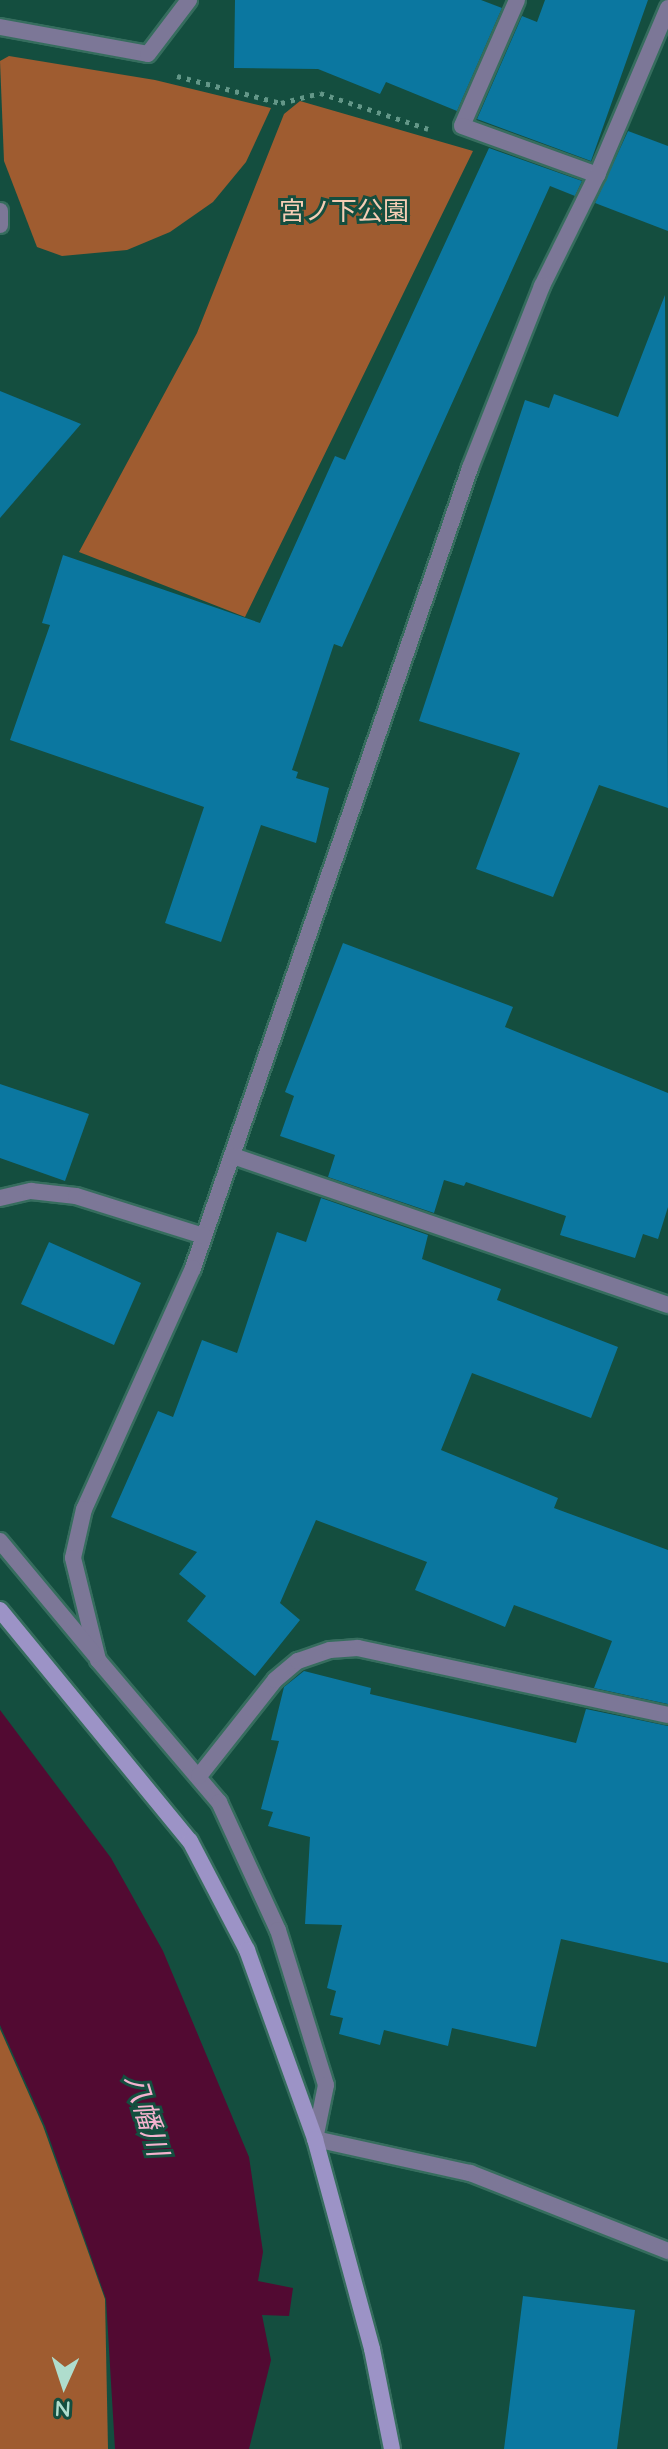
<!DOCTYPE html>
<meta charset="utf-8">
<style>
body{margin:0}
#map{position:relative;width:668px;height:2449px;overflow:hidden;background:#144e3f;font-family:Quicksand,"Noto Sans JP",sans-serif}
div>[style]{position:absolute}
.green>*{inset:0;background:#9f5c30}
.water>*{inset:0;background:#520a32}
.building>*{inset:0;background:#0b77a0}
.path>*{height:5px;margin-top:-2.5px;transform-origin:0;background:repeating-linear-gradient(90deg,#639788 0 4px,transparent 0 10px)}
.roads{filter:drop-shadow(2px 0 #366d5e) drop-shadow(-2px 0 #366d5e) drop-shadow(0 2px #366d5e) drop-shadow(0 -2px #366d5e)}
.lane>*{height:16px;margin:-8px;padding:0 8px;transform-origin:8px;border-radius:8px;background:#7c7797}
.street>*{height:16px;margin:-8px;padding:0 8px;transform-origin:8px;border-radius:8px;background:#7c7797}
.secondary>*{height:16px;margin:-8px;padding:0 8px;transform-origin:8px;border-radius:8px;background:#9c93c6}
span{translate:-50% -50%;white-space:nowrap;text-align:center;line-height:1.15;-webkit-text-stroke:6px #144e3f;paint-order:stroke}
.park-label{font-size:26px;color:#f5cdb5}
.water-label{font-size:28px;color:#f4b2ce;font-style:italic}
.north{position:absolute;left:24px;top:2345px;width:80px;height:80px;-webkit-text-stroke:6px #144e3f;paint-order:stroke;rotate:183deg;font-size:22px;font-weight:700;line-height:32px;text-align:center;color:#afddcd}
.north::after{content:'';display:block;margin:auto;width:28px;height:36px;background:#afddcd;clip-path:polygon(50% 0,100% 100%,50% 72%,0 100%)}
</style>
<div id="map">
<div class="green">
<div style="clip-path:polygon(9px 56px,155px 80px,271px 108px,246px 162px,213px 202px,170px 232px,127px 250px,62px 256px,37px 247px,4px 161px,0 61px)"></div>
<div style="clip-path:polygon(300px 101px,473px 151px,245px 617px,79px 552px,197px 333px,284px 114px)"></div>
<div style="clip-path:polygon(0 2029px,43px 2126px,105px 2299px,108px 2449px,0 2449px)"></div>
</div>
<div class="water">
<div style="clip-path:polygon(0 1710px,111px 1858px,163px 1951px,249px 2157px,263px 2252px,258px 2281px,293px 2288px,289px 2316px,262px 2315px,271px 2360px,249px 2449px,115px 2449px,106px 2299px,45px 2126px,0 2025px)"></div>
</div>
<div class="building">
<div style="clip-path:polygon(235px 0,481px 0,502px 8px,457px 111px,386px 82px,380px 94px,318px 69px,234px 68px)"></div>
<div style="clip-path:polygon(545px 0,648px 0,591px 161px,477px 119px,522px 16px,537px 22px)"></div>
<div style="clip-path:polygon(628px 131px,668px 146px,668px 231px,595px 203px)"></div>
<div style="clip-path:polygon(489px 148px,582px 181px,575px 196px,550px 186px,342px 647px,334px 644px,292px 770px,298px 772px,296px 778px,329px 788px,316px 843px,261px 825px,221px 942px,165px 923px,204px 807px,10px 740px,50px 625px,42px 623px,63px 555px,260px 623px,335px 456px,345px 460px)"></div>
<div style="clip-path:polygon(665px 295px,668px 808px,599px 785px,553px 897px,476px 869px,520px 753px,419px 721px,525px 400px,549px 408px,554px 394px,618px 417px)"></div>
<div style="clip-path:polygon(0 391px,81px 424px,0 518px)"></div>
<div style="clip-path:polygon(343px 943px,513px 1007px,505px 1027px,668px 1093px,668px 1207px,658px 1239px,643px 1234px,635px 1258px,560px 1235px,566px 1216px,466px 1182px,464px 1186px,444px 1180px,434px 1213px,328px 1177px,335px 1155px,280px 1136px,294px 1096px,285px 1092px)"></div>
<div style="clip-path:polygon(0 1084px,89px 1114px,65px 1181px,0 1158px)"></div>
<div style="clip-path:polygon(321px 1198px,428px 1235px,422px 1259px,501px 1289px,497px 1300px,618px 1347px,591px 1418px,472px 1373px,441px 1450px,558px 1498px,554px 1508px,668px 1550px,668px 1704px,594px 1688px,612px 1641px,514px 1605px,505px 1627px,415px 1590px,427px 1562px,316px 1520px,280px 1603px,300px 1620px,255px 1676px,187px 1621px,206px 1596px,179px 1574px,197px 1552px,111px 1517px,158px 1411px,173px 1417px,202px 1340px,237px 1353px,277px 1232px,306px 1242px)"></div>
<div style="clip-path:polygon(49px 1242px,141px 1283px,114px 1345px,21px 1304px)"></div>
<div style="clip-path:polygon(304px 1671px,371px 1688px,370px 1694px,576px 1743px,586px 1709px,668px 1726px,668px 1963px,561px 1939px,536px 2047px,452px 2028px,448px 2046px,384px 2030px,380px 2045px,339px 2034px,343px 2018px,330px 2015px,336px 1991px,327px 1988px,342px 1925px,305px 1924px,310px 1837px,268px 1826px,273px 1812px,261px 1809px,279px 1741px,271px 1740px,284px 1687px)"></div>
<div style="clip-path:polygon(523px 2296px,635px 2310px,617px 2449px,504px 2449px)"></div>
</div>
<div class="path">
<div style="left:177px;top:76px;width:107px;rotate:14.6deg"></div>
<div style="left:281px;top:103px;width:40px;rotate:-14.4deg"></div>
<div style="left:320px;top:93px;width:114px;rotate:18.4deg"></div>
</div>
<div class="roads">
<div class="lane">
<div style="left:0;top:211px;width:14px;rotate:90deg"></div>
</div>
<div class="street">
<div style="left:517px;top:0;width:137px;rotate:113.6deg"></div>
<div style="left:462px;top:126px;width:144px;rotate:19.9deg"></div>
<div style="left:668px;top:8px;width:181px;rotate:113deg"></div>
<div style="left:597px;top:175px;width:124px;rotate:116.4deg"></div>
<div style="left:542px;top:286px;width:196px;rotate:111.6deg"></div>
<div style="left:470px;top:468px;width:847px;rotate:109.1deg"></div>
<div style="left:193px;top:1268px;width:265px;rotate:114.3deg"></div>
<div style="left:84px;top:1509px;width:50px;rotate:102.7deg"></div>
<div style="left:73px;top:1558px;width:105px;rotate:76.2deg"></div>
<div style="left:98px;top:1660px;width:187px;rotate:49.6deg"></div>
<div style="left:219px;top:1802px;width:141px;rotate:65.3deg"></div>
<div style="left:278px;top:1930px;width:162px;rotate:72.8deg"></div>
<div style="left:326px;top:2085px;width:55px;rotate:101.5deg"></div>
<div style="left:315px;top:2139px;width:159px;rotate:12.4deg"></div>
<div style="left:470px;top:2173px;width:213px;rotate:21.5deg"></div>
<div style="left:0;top:27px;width:150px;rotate:10.3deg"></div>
<div style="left:148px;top:54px;width:68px;rotate:-52.8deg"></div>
<div style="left:233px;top:1156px;width:460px;rotate:18.9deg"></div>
<div style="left:0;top:1198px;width:32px;rotate:-13deg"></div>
<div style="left:31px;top:1191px;width:45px;rotate:6.3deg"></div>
<div style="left:76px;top:1196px;width:134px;rotate:17.4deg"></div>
<div style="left:0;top:1541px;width:148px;rotate:50.2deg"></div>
<div style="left:199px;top:1776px;width:122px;rotate:-51.6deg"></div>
<div style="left:275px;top:1680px;width:30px;rotate:-40deg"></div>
<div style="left:298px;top:1661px;width:34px;rotate:-19deg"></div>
<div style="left:330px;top:1650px;width:28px;rotate:-4deg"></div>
<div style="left:358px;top:1648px;width:317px;rotate:12.2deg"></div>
</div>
<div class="secondary">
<div style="left:0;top:1610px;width:299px;rotate:50.6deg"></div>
<div style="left:190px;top:1841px;width:123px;rotate:62.4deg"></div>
<div style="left:247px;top:1950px;width:201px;rotate:70.2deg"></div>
<div style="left:315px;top:2139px;width:218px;rotate:74.8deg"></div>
<div style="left:372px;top:2349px;width:102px;rotate:78.7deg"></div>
</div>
</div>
<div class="park-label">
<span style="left:344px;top:211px">宮ノ下公園</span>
</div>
<div class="water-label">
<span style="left:147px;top:2115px;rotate:73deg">八幡川</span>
</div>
<div class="north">N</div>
</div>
